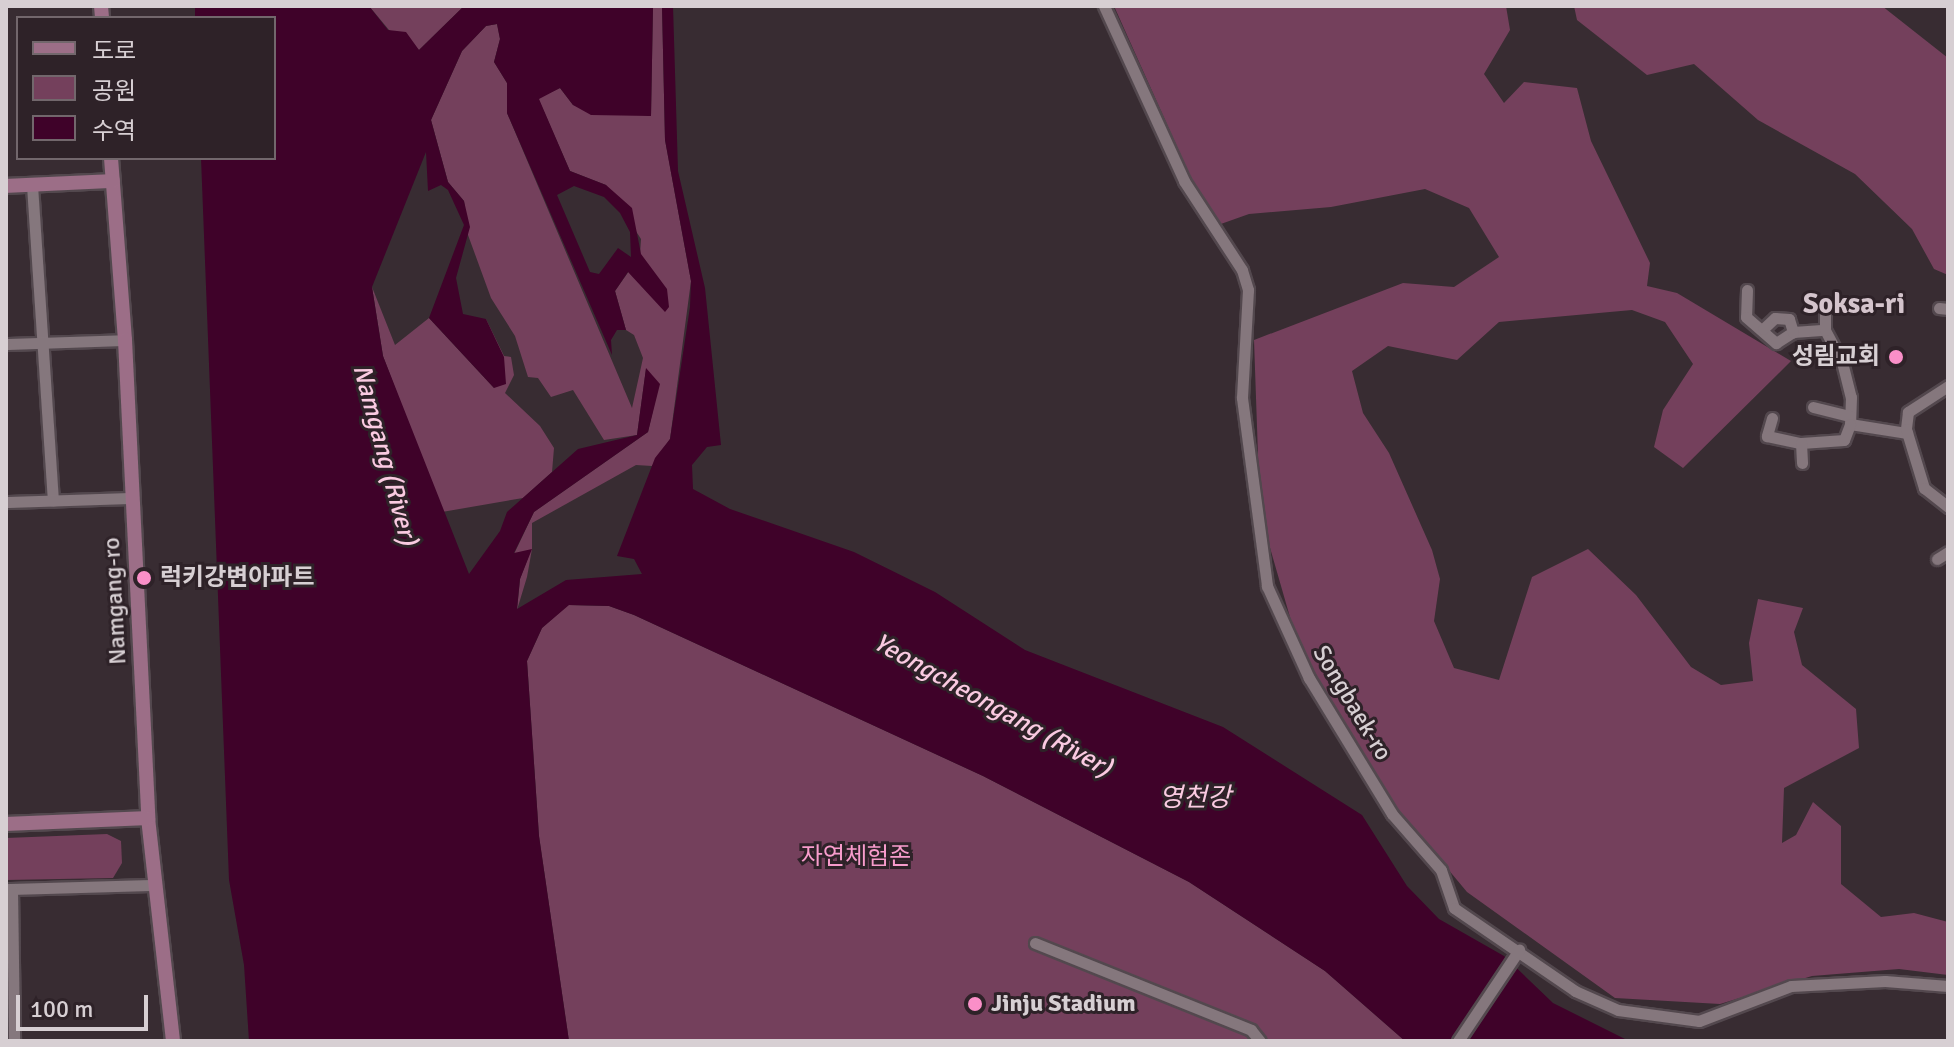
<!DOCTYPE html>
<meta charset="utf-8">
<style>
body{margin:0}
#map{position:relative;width:1954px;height:1047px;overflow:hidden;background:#382c32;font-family:Signika,"Noto Sans KR",sans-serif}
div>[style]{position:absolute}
.green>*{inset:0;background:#74405c}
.water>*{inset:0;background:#3f0229}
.roads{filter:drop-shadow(2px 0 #53484e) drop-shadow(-2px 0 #53484e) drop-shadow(0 2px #53484e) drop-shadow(0 -2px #53484e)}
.street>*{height:11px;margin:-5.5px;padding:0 5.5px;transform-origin:5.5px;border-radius:5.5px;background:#85777d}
.secondary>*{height:14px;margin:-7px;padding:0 7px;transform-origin:7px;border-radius:7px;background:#9c6e87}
.dots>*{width:22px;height:22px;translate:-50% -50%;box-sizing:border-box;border:4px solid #2e2228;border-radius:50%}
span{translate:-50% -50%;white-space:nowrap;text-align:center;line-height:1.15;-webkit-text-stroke:6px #2e2228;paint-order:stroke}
.poi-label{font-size:24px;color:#d7cfd3;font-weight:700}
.right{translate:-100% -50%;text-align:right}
.left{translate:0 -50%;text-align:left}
.street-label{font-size:24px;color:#d7cfd3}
.park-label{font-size:24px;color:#f89ccc}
.water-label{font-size:26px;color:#facae1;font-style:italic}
.quarter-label{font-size:28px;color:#d4c4cc;font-weight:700}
.frame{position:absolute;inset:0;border:8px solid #d7cfd3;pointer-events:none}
.legend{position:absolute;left:16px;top:16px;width:260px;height:144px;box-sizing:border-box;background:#2e2228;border:2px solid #72676c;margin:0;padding:10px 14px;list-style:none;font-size:24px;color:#d7cfd3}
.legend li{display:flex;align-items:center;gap:16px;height:40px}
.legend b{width:40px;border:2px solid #72676c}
.scale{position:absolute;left:16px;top:995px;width:132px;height:36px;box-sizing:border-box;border:4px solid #d7cfd3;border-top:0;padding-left:10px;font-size:24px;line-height:28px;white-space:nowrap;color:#d7cfd3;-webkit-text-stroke:6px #2e2228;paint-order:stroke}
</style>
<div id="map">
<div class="green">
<div style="clip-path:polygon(369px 6px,464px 6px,419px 50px,389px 30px)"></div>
<div style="clip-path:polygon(653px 6px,662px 6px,665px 140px,691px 281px,670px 439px,652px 466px,636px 465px,532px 523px,532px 549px,527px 577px,517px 610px,520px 579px,531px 550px,514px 554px,534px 512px,648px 432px,659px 384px,646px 369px,637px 435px,604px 440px,573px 390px,551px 397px,538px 378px,528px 377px,515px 336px,491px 298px,468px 235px,464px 201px,448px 182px,431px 120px,462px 51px,486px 26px,497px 24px,500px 39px,494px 62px,507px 83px,507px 113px,632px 408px,643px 358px,634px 335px,626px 330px,615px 291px,629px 271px,652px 271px,640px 254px,641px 239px,606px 185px,570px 171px,538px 98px,560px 88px,573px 105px,651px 116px)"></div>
<div style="clip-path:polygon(1114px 6px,1506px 6px,1510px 30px,1484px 74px,1504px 103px,1524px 82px,1577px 88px,1591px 141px,1650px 263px,1647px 286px,1677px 293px,1791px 361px,1683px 468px,1654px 447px,1663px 410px,1693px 364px,1665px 322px,1632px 310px,1499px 322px,1457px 360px,1388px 346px,1352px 371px,1363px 413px,1389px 453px,1432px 550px,1440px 579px,1434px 621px,1454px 668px,1499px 680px,1532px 577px,1588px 549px,1636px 595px,1691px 667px,1721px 685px,1753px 681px,1749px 643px,1758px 599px,1803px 608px,1794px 632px,1802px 665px,1856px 709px,1859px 748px,1784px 788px,1782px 843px,1796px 835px,1813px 802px,1841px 826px,1841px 884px,1881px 917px,1914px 913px,1948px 922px,1948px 975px,1899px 969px,1812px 976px,1720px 1004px,1615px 998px,1467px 892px,1387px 796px,1298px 645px,1260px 513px,1254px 340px,1403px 283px,1454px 287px,1499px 257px,1469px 208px,1425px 189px,1331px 207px,1249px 214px,1218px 225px,1191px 178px)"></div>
<div style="clip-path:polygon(1574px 6px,1882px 6px,1948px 58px,1948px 275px,1934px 269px,1912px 229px,1855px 174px,1758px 120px,1694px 64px,1647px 75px,1577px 20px)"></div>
<div style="clip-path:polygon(372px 287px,395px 345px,429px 318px,494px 388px,486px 319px,504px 356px,511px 357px,514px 375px,505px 393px,540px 426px,554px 448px,552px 472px,523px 498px,442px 512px,383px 356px)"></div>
<div style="clip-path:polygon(568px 605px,609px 606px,634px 615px,983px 776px,1189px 882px,1325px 971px,1405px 1041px,569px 1041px,539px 836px,527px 661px,542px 628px)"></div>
<div style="clip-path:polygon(107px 834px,121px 841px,122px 863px,113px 878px,6px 880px,6px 838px)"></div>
</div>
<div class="water">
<div style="clip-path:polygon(evenodd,195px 6px,369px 6px,388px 30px,406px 32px,419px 50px,464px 6px,653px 6px,651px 116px,591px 115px,573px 105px,560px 88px,539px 99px,570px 171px,606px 185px,632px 208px,641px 254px,667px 289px,669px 307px,665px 312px,628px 272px,615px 291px,626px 330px,617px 330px,611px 340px,612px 355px,507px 113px,507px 83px,494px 62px,500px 39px,497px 24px,486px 26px,462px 51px,431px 120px,448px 182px,464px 201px,470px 227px,456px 278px,463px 314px,486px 319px,504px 357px,506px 384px,494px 388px,429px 318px,464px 225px,448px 190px,441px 185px,428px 191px,426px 152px,372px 287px,383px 356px,469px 574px,500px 531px,507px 512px,578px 449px,637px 435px,646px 368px,660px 384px,648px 432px,534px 512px,514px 553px,532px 549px,520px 579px,517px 609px,566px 580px,642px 574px,634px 559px,617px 556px,655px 458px,670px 439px,690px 307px,691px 281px,665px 140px,662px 6px,673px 6px,678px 171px,705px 288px,721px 445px,707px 447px,692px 465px,693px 489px,730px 509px,854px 552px,935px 592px,1025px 650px,1223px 727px,1362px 815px,1407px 886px,1439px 919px,1504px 956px,1553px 1003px,1629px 1041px,1405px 1041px,1325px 971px,1189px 882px,983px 776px,634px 615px,609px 606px,569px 605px,542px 628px,527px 661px,539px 836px,569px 1041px,249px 1041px,244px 965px,229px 880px,201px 158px,274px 158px,274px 18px,195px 18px,195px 6px,574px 186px,604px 197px,620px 213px,630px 232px,631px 257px,618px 248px,599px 274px,590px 272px,557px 195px,574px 186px)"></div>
</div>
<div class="roads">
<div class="street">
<div style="left:1104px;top:6px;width:192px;rotate:65.4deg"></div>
<div style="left:1184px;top:181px;width:106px;rotate:56.9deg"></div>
<div style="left:1242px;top:270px;width:21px;rotate:73deg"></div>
<div style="left:1248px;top:290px;width:108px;rotate:93.2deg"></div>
<div style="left:1242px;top:398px;width:190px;rotate:82.4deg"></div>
<div style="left:1267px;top:586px;width:101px;rotate:65.5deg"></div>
<div style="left:1309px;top:678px;width:159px;rotate:58.6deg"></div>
<div style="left:1392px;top:814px;width:74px;rotate:48.8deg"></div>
<div style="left:1441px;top:870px;width:40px;rotate:71.1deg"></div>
<div style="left:1454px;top:908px;width:147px;rotate:34.4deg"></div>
<div style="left:1575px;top:991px;width:47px;rotate:23.8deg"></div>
<div style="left:1618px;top:1010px;width:82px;rotate:7.7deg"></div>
<div style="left:1699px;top:1021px;width:98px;rotate:-20.8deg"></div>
<div style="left:1791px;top:986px;width:94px;rotate:-3deg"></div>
<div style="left:1885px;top:981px;width:63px;rotate:4.5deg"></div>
<div style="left:32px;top:185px;width:316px;rotate:86.2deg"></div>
<div style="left:1747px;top:290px;width:27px;rotate:92deg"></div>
<div style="left:1746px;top:317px;width:40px;rotate:41deg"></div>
<div style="left:1776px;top:343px;width:20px;rotate:-33deg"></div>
<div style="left:1793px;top:332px;width:32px;rotate:-4deg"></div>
<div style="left:1825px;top:330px;width:36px;rotate:62deg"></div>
<div style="left:1842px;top:362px;width:36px;rotate:76deg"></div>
<div style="left:1851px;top:397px;width:27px;rotate:92deg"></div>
<div style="left:1850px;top:424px;width:58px;rotate:9deg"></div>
<div style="left:1939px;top:308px;width:9px;rotate:6deg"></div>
<div style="left:1763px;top:329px;width:16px;rotate:-43deg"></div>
<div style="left:1775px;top:318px;width:14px;rotate:4deg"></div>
<div style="left:1789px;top:319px;width:14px;rotate:73deg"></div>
<div style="left:1825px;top:330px;width:22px;rotate:-90deg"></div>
<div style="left:6px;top:344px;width:119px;rotate:-1.9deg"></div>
<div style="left:1948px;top:386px;width:48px;rotate:147deg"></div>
<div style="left:1908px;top:412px;width:17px;rotate:97deg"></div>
<div style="left:1906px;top:429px;width:62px;rotate:73deg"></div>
<div style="left:1924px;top:488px;width:31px;rotate:38deg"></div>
<div style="left:1813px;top:407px;width:38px;rotate:14deg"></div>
<div style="left:1772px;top:418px;width:19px;rotate:106deg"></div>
<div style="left:1767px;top:436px;width:35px;rotate:12deg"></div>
<div style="left:1801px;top:443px;width:43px;rotate:-4deg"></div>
<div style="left:1844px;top:440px;width:17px;rotate:-69deg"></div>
<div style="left:1801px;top:443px;width:20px;rotate:87deg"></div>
<div style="left:6px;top:502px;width:126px;rotate:-1.8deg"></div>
<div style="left:1937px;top:559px;width:13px;rotate:-32deg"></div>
<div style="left:7px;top:889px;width:147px;rotate:-1.6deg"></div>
<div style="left:12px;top:889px;width:152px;rotate:89.2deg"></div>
<div style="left:1035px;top:943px;width:233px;rotate:21.9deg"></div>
<div style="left:1251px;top:1030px;width:14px;rotate:51deg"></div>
<div style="left:1458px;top:1041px;width:110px;rotate:-56.2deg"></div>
</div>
<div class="secondary">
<div style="left:101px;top:6px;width:12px;rotate:85deg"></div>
<div style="left:111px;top:158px;width:183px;rotate:85.6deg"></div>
<div style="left:125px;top:340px;width:479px;rotate:87.2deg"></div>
<div style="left:148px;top:818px;width:224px;rotate:83.6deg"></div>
<div style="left:6px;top:186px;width:107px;rotate:-2.7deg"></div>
<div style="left:6px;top:824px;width:142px;rotate:-2.4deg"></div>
</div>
</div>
<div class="dots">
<div style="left:1896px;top:357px;background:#fa8fc8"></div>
<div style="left:144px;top:578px;background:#fa8fc8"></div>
<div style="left:975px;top:1004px;background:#fa8fc8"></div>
</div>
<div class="poi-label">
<span class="right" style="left:1880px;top:357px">성림교회</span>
<span class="left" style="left:160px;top:578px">럭키강변아파트</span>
<span class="left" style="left:991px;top:1004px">Jinju Stadium</span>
</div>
<div class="street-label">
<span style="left:115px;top:601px;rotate:-93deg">Namgang-ro</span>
<span style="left:1352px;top:703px;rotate:59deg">Songbaek-ro</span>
</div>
<div class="park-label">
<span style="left:856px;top:857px">자연체험존</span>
</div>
<div class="water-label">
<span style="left:384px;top:455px;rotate:75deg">Namgang (River)</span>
<span style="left:992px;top:706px;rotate:29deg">Yeongcheongang (River)</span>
<span style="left:1195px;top:799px">영천강</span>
</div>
<div class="quarter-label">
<span style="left:1854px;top:304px">Soksa-ri</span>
</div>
<div class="frame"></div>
<ul class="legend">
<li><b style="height:10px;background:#9c6e87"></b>도로</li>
<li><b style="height:22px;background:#74405c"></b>공원</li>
<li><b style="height:22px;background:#3f0229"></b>수역</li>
</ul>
<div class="scale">100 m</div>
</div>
